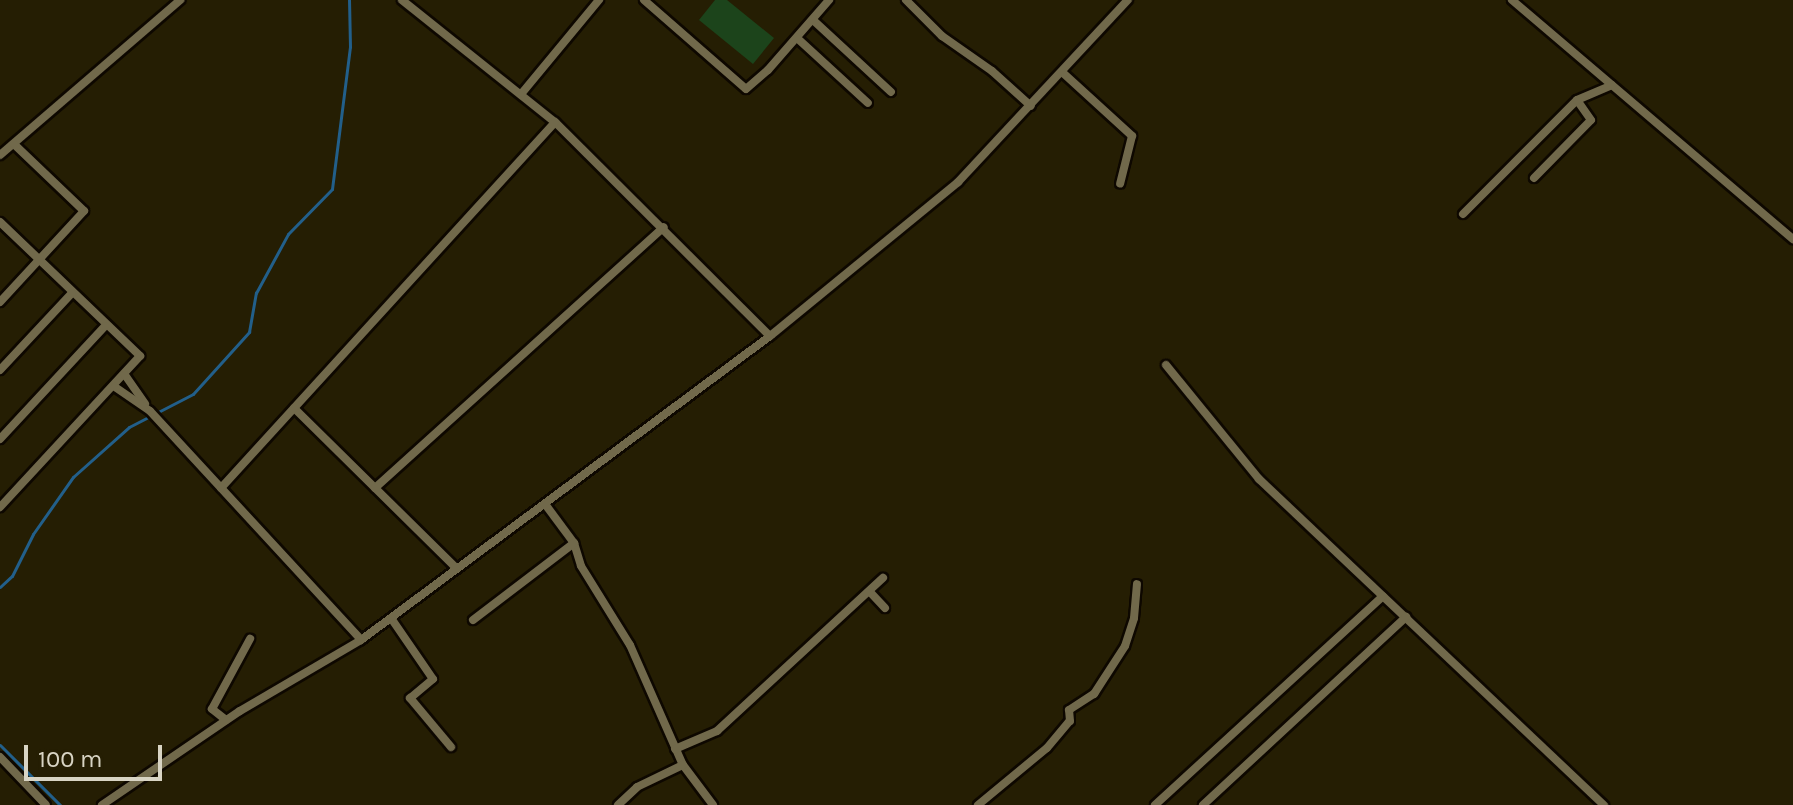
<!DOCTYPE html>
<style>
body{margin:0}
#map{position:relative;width:1793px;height:805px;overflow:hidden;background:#251e03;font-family:Karla,sans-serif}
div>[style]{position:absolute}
.green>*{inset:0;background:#1c441b}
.stream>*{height:3px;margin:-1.5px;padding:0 1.5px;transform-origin:1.5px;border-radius:1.5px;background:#225f8a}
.roads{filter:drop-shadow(2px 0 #0e0800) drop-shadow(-2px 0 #0e0800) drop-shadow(0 2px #0e0800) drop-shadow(0 -2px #0e0800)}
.minor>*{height:8px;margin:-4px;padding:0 4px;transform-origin:4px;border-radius:4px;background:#71694b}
span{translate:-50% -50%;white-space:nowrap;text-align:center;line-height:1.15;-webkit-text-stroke:6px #251e03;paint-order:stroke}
.scale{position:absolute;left:24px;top:745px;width:138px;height:36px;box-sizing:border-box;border:4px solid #d8d4c4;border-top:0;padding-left:10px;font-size:24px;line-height:28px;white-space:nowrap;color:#d8d4c4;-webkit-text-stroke:6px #251e03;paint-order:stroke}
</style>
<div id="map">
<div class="green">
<div style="clip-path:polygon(715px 0,727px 0,774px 38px,753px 64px,699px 20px)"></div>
</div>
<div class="stream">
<div style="left:0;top:587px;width:16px;rotate:-43deg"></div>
<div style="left:12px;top:576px;width:47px;rotate:-63.4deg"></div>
<div style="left:33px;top:534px;width:70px;rotate:-54.9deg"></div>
<div style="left:73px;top:477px;width:75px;rotate:-41.8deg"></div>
<div style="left:129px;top:427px;width:72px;rotate:-27.3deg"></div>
<div style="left:193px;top:394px;width:84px;rotate:-47.9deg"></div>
<div style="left:249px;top:332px;width:40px;rotate:-80deg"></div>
<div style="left:256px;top:293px;width:67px;rotate:-61.5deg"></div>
<div style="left:288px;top:234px;width:63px;rotate:-45.6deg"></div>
<div style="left:332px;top:189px;width:143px;rotate:-82.8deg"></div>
<div style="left:350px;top:47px;width:47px;rotate:-91.2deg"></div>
<div style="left:0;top:745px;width:85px;rotate:45deg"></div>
</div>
<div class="roads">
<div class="minor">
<div style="left:402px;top:0;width:196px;rotate:38.6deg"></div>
<div style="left:555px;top:122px;width:303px;rotate:44.9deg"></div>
<div style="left:644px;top:0;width:135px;rotate:41.1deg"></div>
<div style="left:746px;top:89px;width:29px;rotate:-41deg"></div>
<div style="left:768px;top:70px;width:93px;rotate:-48.9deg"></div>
<div style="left:906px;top:0;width:51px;rotate:45deg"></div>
<div style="left:942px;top:36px;width:61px;rotate:35deg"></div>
<div style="left:992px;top:71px;width:52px;rotate:41.9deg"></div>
<div style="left:1512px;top:0;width:369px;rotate:40.4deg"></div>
<div style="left:813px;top:20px;width:106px;rotate:42.7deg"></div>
<div style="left:797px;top:38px;width:96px;rotate:42.5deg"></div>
<div style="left:1062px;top:72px;width:95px;rotate:42.4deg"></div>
<div style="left:1132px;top:136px;width:49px;rotate:104deg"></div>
<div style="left:522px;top:93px;width:121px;rotate:-50.4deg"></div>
<div style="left:0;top:155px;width:238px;rotate:-40.7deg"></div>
<div style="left:1534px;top:178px;width:81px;rotate:-45.5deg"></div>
<div style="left:1591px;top:120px;width:24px;rotate:-125deg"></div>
<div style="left:1463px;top:214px;width:161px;rotate:-45deg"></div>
<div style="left:1577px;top:100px;width:38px;rotate:-23deg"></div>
<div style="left:0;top:222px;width:194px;rotate:43.7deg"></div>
<div style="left:140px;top:356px;width:206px;rotate:132.8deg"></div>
<div style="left:0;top:302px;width:124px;rotate:-47.3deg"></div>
<div style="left:84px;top:211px;width:97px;rotate:-136.3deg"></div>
<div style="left:1166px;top:365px;width:147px;rotate:50.8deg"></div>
<div style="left:1259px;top:479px;width:475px;rotate:43.4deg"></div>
<div style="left:0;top:370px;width:105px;rotate:-46.9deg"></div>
<div style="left:125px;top:375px;width:35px;rotate:55deg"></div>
<div style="left:115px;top:387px;width:42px;rotate:34.4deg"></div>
<div style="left:150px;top:411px;width:311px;rotate:47.3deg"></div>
<div style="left:294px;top:408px;width:229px;rotate:44.6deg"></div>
<div style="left:0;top:439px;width:154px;rotate:-47.1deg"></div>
<div style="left:221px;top:488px;width:495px;rotate:-47.6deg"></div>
<div style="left:375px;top:488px;width:389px;rotate:-42.1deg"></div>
<div style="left:545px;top:504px;width:49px;rotate:53.4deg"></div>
<div style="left:574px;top:543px;width:24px;rotate:73deg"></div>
<div style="left:581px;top:566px;width:93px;rotate:58.2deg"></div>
<div style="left:630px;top:645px;width:131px;rotate:66.2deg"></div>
<div style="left:683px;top:765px;width:50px;rotate:53.1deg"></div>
<div style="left:870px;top:592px;width:22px;rotate:47deg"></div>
<div style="left:391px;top:618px;width:74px;rotate:55.5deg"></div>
<div style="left:433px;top:679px;width:30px;rotate:140deg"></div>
<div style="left:410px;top:698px;width:64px;rotate:50.1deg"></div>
<div style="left:473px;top:620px;width:127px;rotate:-37.3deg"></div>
<div style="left:226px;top:720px;width:18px;rotate:-142deg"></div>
<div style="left:212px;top:709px;width:80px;rotate:-61.5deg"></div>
<div style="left:675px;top:749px;width:46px;rotate:-23.2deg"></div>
<div style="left:717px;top:731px;width:226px;rotate:-42.7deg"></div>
<div style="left:0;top:757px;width:66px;rotate:46.2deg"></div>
<div style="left:102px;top:805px;width:167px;rotate:-34.3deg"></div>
<div style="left:240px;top:711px;width:140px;rotate:-30.4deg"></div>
<div style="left:361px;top:640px;width:510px;rotate:-36.62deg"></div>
<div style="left:770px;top:336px;width:243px;rotate:-39.3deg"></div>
<div style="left:958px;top:182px;width:249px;rotate:-47deg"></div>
<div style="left:618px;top:805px;width:26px;rotate:-43deg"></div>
<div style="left:637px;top:787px;width:51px;rotate:-25.6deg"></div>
<div style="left:978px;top:805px;width:89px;rotate:-39.6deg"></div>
<div style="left:1047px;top:748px;width:35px;rotate:-50deg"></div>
<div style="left:1070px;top:721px;width:11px;rotate:-95deg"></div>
<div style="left:1069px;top:710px;width:30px;rotate:-33deg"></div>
<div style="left:1094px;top:694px;width:57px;rotate:-57.1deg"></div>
<div style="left:1125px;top:646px;width:29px;rotate:-72deg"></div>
<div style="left:1134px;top:618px;width:34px;rotate:-85deg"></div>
<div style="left:1155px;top:805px;width:309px;rotate:-42.5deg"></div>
<div style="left:1203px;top:805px;width:277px;rotate:-42.8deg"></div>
</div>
</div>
<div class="scale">100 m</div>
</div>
